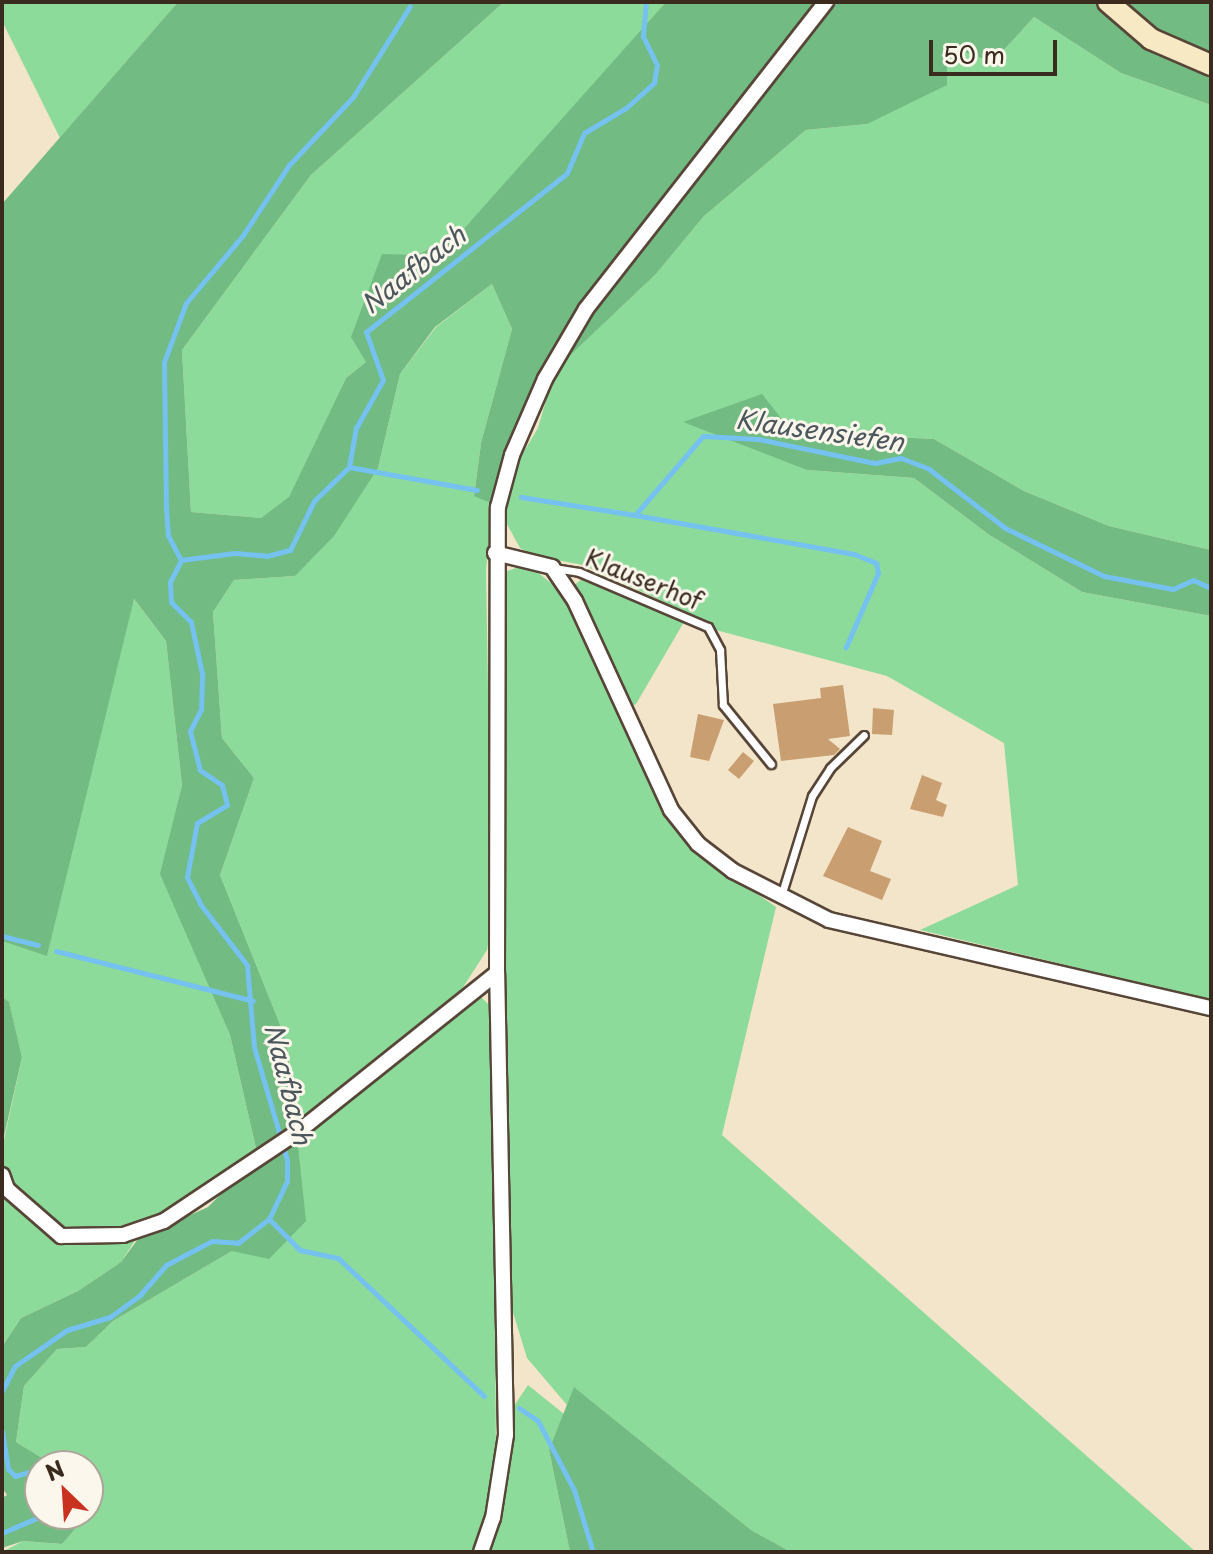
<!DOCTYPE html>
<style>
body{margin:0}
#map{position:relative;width:1213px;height:1554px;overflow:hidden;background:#f3e5c9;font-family:"Playpen Sans",sans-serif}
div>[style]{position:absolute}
.green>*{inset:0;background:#8ddb9a}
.forest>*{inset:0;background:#72bb82}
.stream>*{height:5px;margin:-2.5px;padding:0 2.5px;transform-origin:2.5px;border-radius:2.5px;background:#75c1ef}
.building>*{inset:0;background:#c99f71}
.roads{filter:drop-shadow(2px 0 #574638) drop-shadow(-2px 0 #574638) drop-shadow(0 2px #574638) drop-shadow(0 -2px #574638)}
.service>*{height:7px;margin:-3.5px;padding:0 3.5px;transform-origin:3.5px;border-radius:3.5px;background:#fff}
.minor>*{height:14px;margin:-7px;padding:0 7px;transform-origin:7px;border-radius:7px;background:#fff}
.secondary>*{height:20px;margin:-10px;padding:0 10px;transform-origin:10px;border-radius:10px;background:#f6e9c3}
span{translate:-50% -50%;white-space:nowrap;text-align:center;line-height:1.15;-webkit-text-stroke:6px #fbf7ec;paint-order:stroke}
.street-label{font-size:24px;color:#3b2a1e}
.water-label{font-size:26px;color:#4c575d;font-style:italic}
.frame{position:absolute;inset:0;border:4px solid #3b2a1e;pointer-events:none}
.north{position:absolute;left:24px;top:1450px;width:80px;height:80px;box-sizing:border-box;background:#fbf7ec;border:2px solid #aea59a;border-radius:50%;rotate:335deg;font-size:22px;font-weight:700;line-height:32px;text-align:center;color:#3b2a1e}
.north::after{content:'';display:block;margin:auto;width:28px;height:36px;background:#c8321e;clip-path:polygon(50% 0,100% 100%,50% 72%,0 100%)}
.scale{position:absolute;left:929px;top:40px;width:128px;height:36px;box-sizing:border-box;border:4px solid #3b2a1e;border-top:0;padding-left:10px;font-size:24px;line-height:28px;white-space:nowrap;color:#3b2a1e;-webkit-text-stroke:6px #fbf7ec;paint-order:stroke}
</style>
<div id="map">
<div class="green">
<div style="clip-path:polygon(2px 2px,178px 2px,60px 138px,2px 21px)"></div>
<div style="clip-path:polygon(504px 2px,666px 2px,507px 185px,462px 231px,417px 255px,366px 362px,346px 378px,289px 498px,261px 518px,191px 512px,182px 350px,311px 175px)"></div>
<div style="clip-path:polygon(1034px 17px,1121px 73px,1211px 105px,1211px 550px,1109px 526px,1024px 491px,934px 439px,792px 432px,807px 470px,914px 478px,988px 534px,1082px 592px,1211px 616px,1211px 1000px,920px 930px,1018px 885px,1004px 743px,887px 676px,716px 630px,704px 620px,583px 565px,535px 556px,520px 548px,502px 515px,517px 463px,538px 428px,555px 369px,656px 274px,704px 216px,806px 130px,867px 124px,947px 45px,993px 62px)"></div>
<div style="clip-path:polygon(492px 284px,512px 329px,481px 443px,474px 495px,493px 504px,486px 570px,492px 923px,487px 950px,460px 992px,298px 1123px,287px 1042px,220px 875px,254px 778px,222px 738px,213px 612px,234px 580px,295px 576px,378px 468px,400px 374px,436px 327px)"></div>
<div style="clip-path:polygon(527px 564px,561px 591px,572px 607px,664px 807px,708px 860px,776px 907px,722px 1135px,1196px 1552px,791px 1552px,751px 1530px,575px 1388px,567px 1405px,527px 1358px,508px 1296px,499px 587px,507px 571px)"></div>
<div style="clip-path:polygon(582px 579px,684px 622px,636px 704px,628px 708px,573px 586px)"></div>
<div style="clip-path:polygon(133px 598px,166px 641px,182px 785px,161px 874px,230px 1035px,258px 1157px,138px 1236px,121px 1262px,78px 1291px,21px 1318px,2px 1347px,2px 1149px,22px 1057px,9px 1003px,2px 997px,2px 941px,47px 955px)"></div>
<div style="clip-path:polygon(481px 997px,493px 1009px,496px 1454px,490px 1506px,476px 1552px,2px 1552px,23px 1541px,62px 1544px,90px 1512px,88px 1466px,55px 1466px,16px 1442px,24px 1386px,57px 1349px,86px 1347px,113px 1321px,232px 1251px,299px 1135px,346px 1103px,460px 1006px)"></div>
<div style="clip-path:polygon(528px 1385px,564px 1414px,549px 1450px,570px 1552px,487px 1552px,495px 1534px,514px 1406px)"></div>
</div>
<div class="forest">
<div style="clip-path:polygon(178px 2px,504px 2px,311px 175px,182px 350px,191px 512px,261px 518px,289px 497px,346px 378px,366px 362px,351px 337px,382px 254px,417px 255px,462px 231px,666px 2px,1211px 2px,1211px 105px,1121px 73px,1034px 17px,993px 62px,947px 46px,947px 85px,867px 124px,806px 130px,704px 216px,656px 274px,545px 379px,493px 504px,474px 496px,481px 443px,512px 329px,492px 284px,435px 327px,400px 374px,378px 468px,334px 536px,295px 576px,234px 580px,213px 612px,222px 738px,254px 778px,220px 875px,287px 1042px,306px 1221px,269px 1259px,232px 1251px,113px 1321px,86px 1347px,57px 1349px,24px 1386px,16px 1442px,55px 1466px,40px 1466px,40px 1514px,88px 1514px,88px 1499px,90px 1512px,62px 1544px,23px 1541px,2px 1548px,2px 1498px,7px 1495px,2px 1488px,2px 1347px,21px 1318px,78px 1291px,121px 1262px,138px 1239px,208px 1207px,258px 1157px,230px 1035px,160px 874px,182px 785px,166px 641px,134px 599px,47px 956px,2px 941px,2px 204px)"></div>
<div style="clip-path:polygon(762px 394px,792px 432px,934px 439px,1024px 491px,1109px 526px,1211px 550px,1211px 616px,1082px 592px,988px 534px,914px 478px,807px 470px,683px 422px)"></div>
<div style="clip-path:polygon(2px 997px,9px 1002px,22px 1057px,2px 1145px)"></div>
<div style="clip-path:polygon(574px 1387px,751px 1530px,791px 1552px,570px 1552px,549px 1450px)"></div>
</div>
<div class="stream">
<div style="left:349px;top:467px;width:130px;rotate:10.2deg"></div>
<div style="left:521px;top:497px;width:115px;rotate:9deg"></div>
<div style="left:635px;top:515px;width:104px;rotate:-49.3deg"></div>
<div style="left:703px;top:436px;width:55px;rotate:3.1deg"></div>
<div style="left:758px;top:439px;width:119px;rotate:11.6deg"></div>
<div style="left:875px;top:463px;width:26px;rotate:-11deg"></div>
<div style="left:901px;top:458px;width:30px;rotate:21deg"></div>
<div style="left:929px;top:469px;width:96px;rotate:37.8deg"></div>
<div style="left:1005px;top:528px;width:110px;rotate:25.9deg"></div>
<div style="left:1104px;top:576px;width:70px;rotate:10.7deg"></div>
<div style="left:1173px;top:589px;width:22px;rotate:-24deg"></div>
<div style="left:1193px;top:580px;width:20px;rotate:24deg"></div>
<div style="left:635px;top:515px;width:222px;rotate:10.1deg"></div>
<div style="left:854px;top:554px;width:24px;rotate:22deg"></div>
<div style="left:876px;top:563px;width:10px;rotate:79deg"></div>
<div style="left:878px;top:573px;width:81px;rotate:113.4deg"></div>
<div style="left:181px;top:560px;width:27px;rotate:-118deg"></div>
<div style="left:168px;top:536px;width:28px;rotate:-94deg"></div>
<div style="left:166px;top:508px;width:146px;rotate:-90.8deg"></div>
<div style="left:164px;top:362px;width:63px;rotate:-69.6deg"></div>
<div style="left:186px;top:303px;width:89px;rotate:-50deg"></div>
<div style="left:243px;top:235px;width:84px;rotate:-56.7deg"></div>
<div style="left:289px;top:165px;width:93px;rotate:-46.7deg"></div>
<div style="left:353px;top:97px;width:107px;rotate:-57.9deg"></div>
<div style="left:2px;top:936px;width:37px;rotate:14deg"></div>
<div style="left:56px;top:951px;width:203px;rotate:14.2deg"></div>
<div style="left:269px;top:1219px;width:44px;rotate:45deg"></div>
<div style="left:300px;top:1250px;width:39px;rotate:12deg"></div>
<div style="left:338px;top:1258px;width:201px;rotate:43.4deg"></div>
<div style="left:2px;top:1391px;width:28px;rotate:-63deg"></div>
<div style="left:15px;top:1366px;width:63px;rotate:-34.7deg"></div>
<div style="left:67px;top:1330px;width:45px;rotate:-16.8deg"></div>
<div style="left:110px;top:1317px;width:37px;rotate:-36deg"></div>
<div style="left:140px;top:1295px;width:40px;rotate:-49deg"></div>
<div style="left:166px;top:1265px;width:52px;rotate:-27.6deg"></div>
<div style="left:212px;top:1241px;width:26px;rotate:4deg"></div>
<div style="left:238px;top:1243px;width:39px;rotate:-38deg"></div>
<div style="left:269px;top:1219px;width:42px;rotate:-64.7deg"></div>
<div style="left:287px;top:1181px;width:21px;rotate:-90deg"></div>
<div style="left:287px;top:1160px;width:118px;rotate:-106.3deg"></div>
<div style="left:254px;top:1047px;width:82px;rotate:-94.9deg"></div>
<div style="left:247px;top:965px;width:76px;rotate:-127.5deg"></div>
<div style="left:201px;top:905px;width:31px;rotate:-117deg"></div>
<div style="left:187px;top:877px;width:55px;rotate:-79.5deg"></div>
<div style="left:197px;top:823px;width:35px;rotate:-31deg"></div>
<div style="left:227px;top:805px;width:21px;rotate:-104deg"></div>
<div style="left:222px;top:785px;width:27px;rotate:-146deg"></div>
<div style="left:200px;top:770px;width:40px;rotate:-104.4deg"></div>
<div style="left:190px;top:731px;width:25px;rotate:-63deg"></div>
<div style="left:201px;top:709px;width:35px;rotate:-88deg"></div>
<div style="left:202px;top:674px;width:53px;rotate:-101.9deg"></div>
<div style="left:191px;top:622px;width:28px;rotate:-135deg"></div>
<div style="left:171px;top:602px;width:20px;rotate:-93deg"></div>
<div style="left:170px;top:582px;width:25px;rotate:-63deg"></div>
<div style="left:181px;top:560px;width:54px;rotate:-7.4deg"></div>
<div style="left:235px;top:553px;width:32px;rotate:5deg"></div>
<div style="left:267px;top:556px;width:24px;rotate:-15deg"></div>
<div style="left:290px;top:550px;width:55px;rotate:-63.9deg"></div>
<div style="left:314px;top:501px;width:49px;rotate:-44.2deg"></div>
<div style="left:349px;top:467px;width:40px;rotate:-80deg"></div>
<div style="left:356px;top:428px;width:55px;rotate:-60.6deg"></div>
<div style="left:383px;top:380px;width:51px;rotate:-109.5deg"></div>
<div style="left:366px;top:332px;width:256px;rotate:-38.3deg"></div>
<div style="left:567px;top:173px;width:43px;rotate:-67deg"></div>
<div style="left:584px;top:133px;width:49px;rotate:-30.8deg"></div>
<div style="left:626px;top:108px;width:38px;rotate:-42deg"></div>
<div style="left:654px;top:83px;width:18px;rotate:-81deg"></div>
<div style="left:657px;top:65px;width:32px;rotate:-116deg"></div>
<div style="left:643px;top:36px;width:34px;rotate:-85deg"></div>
<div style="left:519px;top:1408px;width:23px;rotate:34deg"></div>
<div style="left:538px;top:1421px;width:78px;rotate:62.4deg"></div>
<div style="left:574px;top:1490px;width:65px;rotate:73deg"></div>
<div style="left:2px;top:1431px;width:38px;rotate:81deg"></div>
<div style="left:8px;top:1469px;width:10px;rotate:45deg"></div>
<div style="left:15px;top:1476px;width:26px;rotate:-16deg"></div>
<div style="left:2px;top:1533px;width:48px;rotate:-23.4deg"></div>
</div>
<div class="building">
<div style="clip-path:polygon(843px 685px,850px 736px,828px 739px,840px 749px,834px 755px,781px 761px,773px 704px,821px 698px,820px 688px)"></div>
<div style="clip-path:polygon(873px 708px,894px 710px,892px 735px,872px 734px)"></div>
<div style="clip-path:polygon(698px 714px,724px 720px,709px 761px,690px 757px)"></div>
<div style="clip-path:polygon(743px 752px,754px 761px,739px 779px,728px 770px)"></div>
<div style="clip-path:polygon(922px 775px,942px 783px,936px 800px,947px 805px,943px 817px,910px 809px)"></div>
<div style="clip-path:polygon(848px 827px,882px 841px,870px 871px,891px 879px,882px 900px,823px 876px)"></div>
</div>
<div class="roads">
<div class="service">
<div style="left:554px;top:568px;width:25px;rotate:9deg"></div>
<div style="left:579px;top:572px;width:140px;rotate:23.1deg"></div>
<div style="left:708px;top:627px;width:26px;rotate:62deg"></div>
<div style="left:720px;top:650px;width:55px;rotate:86.9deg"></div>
<div style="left:723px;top:705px;width:76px;rotate:50.9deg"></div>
<div style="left:781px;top:896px;width:105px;rotate:-72.8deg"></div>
<div style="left:812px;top:796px;width:33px;rotate:-57deg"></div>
<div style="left:830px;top:768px;width:47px;rotate:-44.1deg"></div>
</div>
<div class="minor">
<div style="left:495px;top:553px;width:59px;rotate:13.8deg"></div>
<div style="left:552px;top:567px;width:41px;rotate:55.9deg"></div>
<div style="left:575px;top:601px;width:230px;rotate:65.3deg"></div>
<div style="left:671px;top:810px;width:43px;rotate:51.5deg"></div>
<div style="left:698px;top:844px;width:44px;rotate:37.6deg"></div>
<div style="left:733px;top:871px;width:108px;rotate:27deg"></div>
<div style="left:829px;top:920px;width:392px;rotate:13deg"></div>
<div style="left:2px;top:1175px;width:15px;rotate:70deg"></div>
<div style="left:7px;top:1189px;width:72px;rotate:41deg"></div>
<div style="left:61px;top:1236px;width:62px;rotate:-0.9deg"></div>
<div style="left:123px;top:1235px;width:43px;rotate:-18.9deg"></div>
<div style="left:164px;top:1221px;width:162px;rotate:-33.7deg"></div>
<div style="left:299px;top:1131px;width:253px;rotate:-38.6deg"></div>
<div style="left:481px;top:1552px;width:36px;rotate:-71deg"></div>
<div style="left:493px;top:1518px;width:84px;rotate:-81.1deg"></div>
<div style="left:506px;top:1435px;width:462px;rotate:-91.1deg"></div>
<div style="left:497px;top:973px;width:466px;rotate:-89.9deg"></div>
<div style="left:498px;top:507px;width:54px;rotate:-74.9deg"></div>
<div style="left:512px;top:455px;width:83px;rotate:-66.5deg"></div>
<div style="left:545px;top:379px;width:81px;rotate:-59.6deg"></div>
<div style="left:586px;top:309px;width:390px;rotate:-52deg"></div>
</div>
<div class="secondary">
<div style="left:1108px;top:2px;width:57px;rotate:40.7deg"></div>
<div style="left:1151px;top:39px;width:65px;rotate:23.4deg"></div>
</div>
</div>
<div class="street-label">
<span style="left:644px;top:579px;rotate:22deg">Klauserhof</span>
</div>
<div class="water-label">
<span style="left:413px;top:269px;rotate:-38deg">Naafbach</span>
<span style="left:820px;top:430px;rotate:8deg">Klausensiefen</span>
<span style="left:289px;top:1084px;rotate:76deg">Naafbach</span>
</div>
<div class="frame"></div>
<div class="north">N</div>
<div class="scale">50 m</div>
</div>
